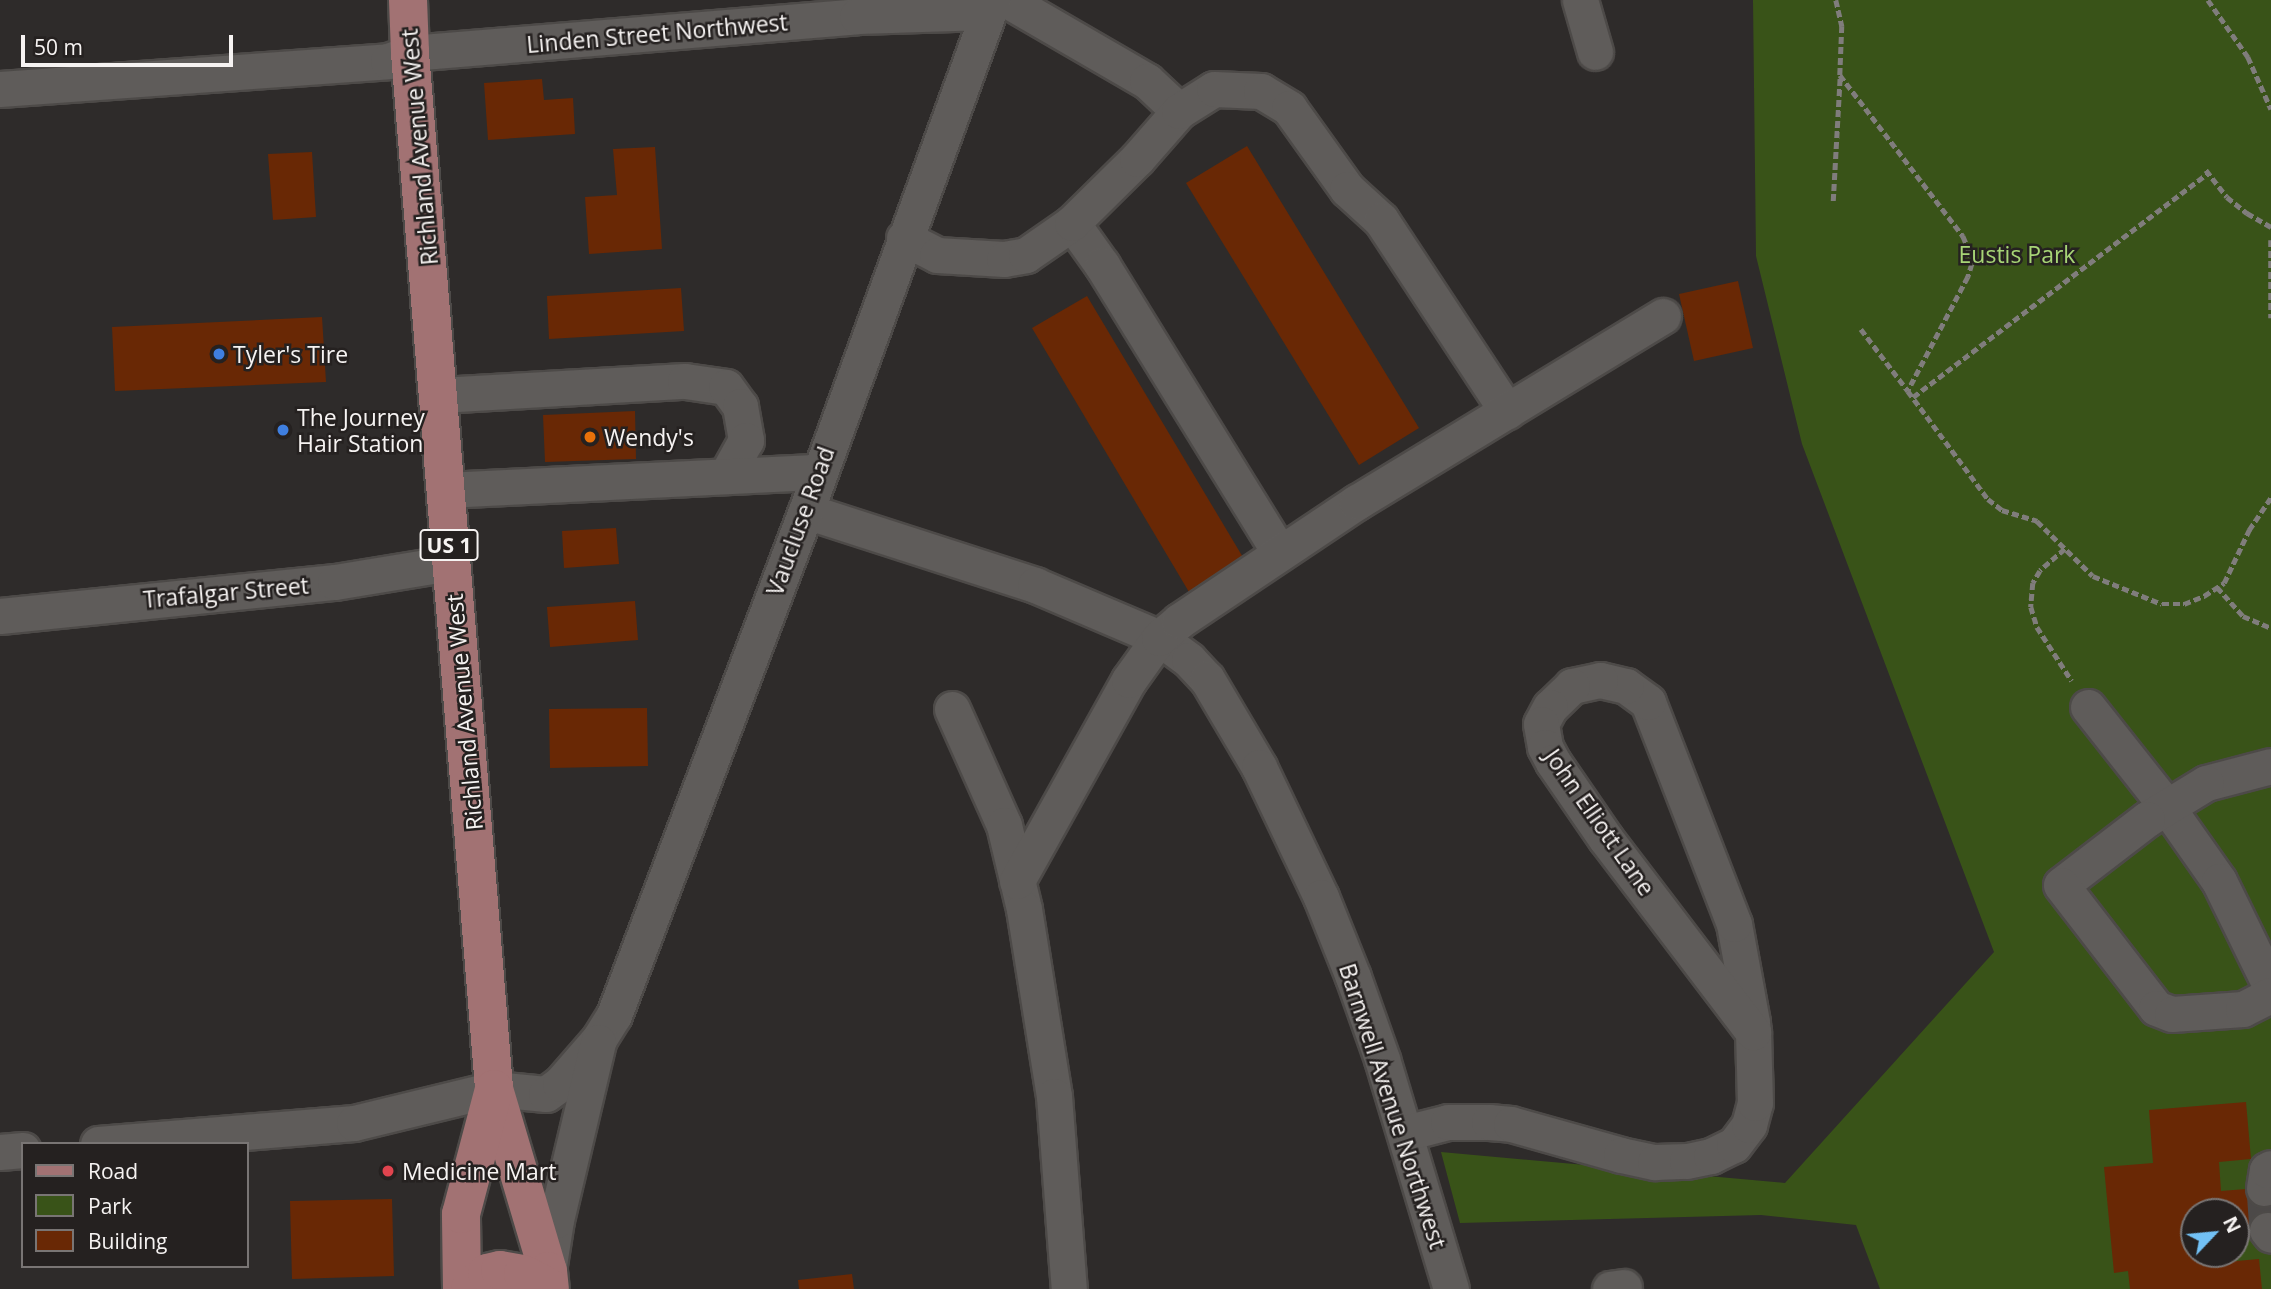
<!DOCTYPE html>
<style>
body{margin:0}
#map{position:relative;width:2271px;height:1289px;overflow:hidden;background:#2e2b2a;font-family:"Open Sans",sans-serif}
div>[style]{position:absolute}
.green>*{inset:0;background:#395318}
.building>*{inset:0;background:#692805}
.minor-tunnel>*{height:35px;margin-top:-17.5px;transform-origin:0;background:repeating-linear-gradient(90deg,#4c4948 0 35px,transparent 0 53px)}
.path>*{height:4.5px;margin-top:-2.25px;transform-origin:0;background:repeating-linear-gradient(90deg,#807d7c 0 7px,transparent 0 10.5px)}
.roads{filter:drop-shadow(2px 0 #4d4a48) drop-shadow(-2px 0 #4d4a48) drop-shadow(0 2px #4d4a48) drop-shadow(0 -2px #4d4a48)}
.minor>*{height:35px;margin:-17.5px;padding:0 17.5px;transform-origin:17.5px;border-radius:17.5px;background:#5f5c5a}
.major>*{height:38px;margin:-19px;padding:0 19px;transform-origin:19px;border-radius:19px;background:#a27273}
.dots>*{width:19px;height:19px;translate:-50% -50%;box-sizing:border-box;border:4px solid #252120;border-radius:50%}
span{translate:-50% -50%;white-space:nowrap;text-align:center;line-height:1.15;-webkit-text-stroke:5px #252120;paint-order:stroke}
.shield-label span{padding:2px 5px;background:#252120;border:2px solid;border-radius:5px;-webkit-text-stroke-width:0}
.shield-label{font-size:21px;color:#f6f3f2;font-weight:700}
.street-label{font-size:23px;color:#f6f3f2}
.park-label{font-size:23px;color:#a7d576}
.poi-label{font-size:23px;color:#f6f3f2}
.left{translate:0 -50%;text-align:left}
.legend{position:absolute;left:21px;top:1142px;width:228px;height:126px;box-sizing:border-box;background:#252120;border:2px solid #797574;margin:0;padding:9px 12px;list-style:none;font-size:21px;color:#f6f3f2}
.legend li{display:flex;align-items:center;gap:14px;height:35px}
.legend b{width:35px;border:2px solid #797574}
.north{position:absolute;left:2180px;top:1198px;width:70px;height:70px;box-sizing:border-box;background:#252120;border:2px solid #797574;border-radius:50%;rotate:64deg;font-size:19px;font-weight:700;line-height:28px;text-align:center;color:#f6f3f2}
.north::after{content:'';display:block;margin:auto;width:24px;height:32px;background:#72c1f5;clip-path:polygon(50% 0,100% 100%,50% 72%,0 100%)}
.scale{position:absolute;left:21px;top:35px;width:212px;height:32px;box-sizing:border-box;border:4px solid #f6f3f2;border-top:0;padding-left:9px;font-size:21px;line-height:24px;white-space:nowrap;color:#f6f3f2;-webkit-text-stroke:5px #252120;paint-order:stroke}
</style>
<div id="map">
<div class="green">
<div style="clip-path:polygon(evenodd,1753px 0,2271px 0,2271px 1289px,1880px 1289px,1856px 1225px,1761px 1215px,1460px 1223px,1441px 1152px,1785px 1183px,1994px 952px,1802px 444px,1756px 256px,1753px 0,2194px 1212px,2236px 1212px,2236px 1254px,2194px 1254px,2194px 1212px)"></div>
</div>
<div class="building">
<div style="clip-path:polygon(542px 79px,544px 100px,573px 98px,575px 134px,488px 140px,484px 83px)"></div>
<div style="clip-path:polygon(1247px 146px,1419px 428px,1359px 465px,1186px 183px)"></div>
<div style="clip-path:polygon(655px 147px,662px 249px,589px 254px,585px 197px,617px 195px,613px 149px)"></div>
<div style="clip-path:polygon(312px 152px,316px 217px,273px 220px,268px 154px)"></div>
<div style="clip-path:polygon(1738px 281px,1753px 348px,1694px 361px,1679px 294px)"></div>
<div style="clip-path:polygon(681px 288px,684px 331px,549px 339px,547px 296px)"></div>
<div style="clip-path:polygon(1087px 296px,1244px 559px,1189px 592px,1032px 328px)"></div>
<div style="clip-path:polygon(322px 317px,326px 382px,115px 391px,112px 327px)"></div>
<div style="clip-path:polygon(635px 411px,636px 459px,545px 462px,543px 415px)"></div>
<div style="clip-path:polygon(616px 528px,619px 564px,564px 568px,562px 531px)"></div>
<div style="clip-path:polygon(635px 601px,638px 640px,550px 647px,547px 607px)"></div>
<div style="clip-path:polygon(647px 708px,648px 766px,550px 768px,549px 709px)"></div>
<div style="clip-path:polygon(2246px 1102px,2251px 1159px,2219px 1162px,2221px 1191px,2271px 1187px,2271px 1229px,2236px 1232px,2236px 1212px,2194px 1212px,2194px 1254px,2224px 1254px,2225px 1262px,2259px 1259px,2262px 1289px,2130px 1289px,2128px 1271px,2114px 1273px,2104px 1167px,2153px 1163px,2149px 1110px)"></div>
<div style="clip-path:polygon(392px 1199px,394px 1276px,292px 1279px,290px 1201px)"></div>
<div style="clip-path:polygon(852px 1274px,854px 1289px,799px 1289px,798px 1280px)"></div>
</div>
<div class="minor-tunnel">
<div style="left:2264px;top:1188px;width:42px;rotate:85.9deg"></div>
</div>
<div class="path">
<div style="left:1836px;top:0;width:27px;rotate:77deg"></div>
<div style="left:1842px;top:26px;width:49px;rotate:92.3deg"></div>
<div style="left:1840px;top:75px;width:203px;rotate:52.6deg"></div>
<div style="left:1963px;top:236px;width:15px;rotate:67deg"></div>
<div style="left:1969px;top:250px;width:14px;rotate:78deg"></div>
<div style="left:1972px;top:264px;width:14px;rotate:107deg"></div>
<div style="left:1968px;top:277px;width:129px;rotate:117.8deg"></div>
<div style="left:1908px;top:391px;width:134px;rotate:53.5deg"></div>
<div style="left:1988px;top:499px;width:18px;rotate:38deg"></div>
<div style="left:2002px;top:510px;width:37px;rotate:17deg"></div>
<div style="left:2037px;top:521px;width:78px;rotate:44.5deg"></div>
<div style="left:2093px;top:576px;width:74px;rotate:22.1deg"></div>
<div style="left:2162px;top:604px;width:22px"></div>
<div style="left:2184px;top:604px;width:22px;rotate:-22deg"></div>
<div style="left:2204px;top:596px;width:24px;rotate:-33deg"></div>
<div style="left:2224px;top:583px;width:59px;rotate:-64.7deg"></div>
<div style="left:2249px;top:530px;width:40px;rotate:-56deg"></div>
<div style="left:2208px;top:0;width:70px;rotate:54.9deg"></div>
<div style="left:2248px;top:57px;width:57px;rotate:66.1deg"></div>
<div style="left:2206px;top:170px;width:34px;rotate:52deg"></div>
<div style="left:2227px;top:197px;width:26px;rotate:39deg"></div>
<div style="left:2247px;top:213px;width:28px;rotate:30deg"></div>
<div style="left:1833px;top:201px;width:126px;rotate:-86.8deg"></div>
<div style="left:2271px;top:240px;width:78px;rotate:90deg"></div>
<div style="left:1861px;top:329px;width:78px;rotate:52.8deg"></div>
<div style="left:1913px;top:397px;width:370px;rotate:-37.2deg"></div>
<div style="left:2065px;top:549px;width:33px;rotate:139deg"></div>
<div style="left:2040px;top:571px;width:14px;rotate:120deg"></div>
<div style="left:2033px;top:583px;width:24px;rotate:95deg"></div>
<div style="left:2031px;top:607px;width:21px;rotate:73deg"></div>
<div style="left:2037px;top:627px;width:64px;rotate:57.1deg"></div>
<div style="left:2217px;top:587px;width:39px;rotate:48deg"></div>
<div style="left:2243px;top:616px;width:30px;rotate:23deg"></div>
</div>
<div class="roads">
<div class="minor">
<div style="left:1007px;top:0;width:162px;rotate:30.1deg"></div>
<div style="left:1147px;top:81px;width:44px;rotate:43.2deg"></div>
<div style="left:1580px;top:0;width:54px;rotate:73.9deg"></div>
<div style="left:0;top:89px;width:389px;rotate:-4.1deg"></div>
<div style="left:388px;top:61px;width:23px;rotate:-20deg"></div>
<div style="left:410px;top:53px;width:449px;rotate:-4.7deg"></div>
<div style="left:857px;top:16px;width:131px;rotate:-1.7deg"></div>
<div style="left:1072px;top:223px;width:52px;rotate:54.5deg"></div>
<div style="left:1102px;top:265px;width:337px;rotate:58.3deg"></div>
<div style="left:904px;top:238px;width:37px;rotate:27deg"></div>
<div style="left:937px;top:255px;width:67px;rotate:3.4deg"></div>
<div style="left:1004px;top:259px;width:22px;rotate:-10deg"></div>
<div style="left:1026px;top:255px;width:56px;rotate:-34.8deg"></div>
<div style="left:1072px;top:223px;width:91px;rotate:-44.6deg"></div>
<div style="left:1137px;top:159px;width:64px;rotate:-48.8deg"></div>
<div style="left:1179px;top:111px;width:41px;rotate:-32.2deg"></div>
<div style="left:1214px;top:89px;width:47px;rotate:2.4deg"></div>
<div style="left:1261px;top:91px;width:33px;rotate:31deg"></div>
<div style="left:1289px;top:108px;width:100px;rotate:54.4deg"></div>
<div style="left:1347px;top:189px;width:46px;rotate:42.4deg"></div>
<div style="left:1381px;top:220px;width:229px;rotate:56.6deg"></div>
<div style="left:440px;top:395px;width:245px;rotate:-3.3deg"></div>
<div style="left:685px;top:381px;width:41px;rotate:8.3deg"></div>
<div style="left:726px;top:387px;width:24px;rotate:54deg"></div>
<div style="left:740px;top:406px;width:35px;rotate:80deg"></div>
<div style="left:746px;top:440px;width:41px;rotate:119.1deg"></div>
<div style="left:445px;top:490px;width:374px;rotate:-2.8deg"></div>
<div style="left:806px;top:511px;width:241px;rotate:17.9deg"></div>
<div style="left:1035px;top:585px;width:135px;rotate:23.1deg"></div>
<div style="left:1159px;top:638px;width:37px;rotate:36deg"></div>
<div style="left:1189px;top:660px;width:26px;rotate:47deg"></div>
<div style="left:1207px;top:679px;width:102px;rotate:59.4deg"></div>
<div style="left:1259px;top:767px;width:144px;rotate:64.5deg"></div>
<div style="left:1321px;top:897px;width:86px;rotate:68.2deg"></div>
<div style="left:1353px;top:977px;width:87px;rotate:70.5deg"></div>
<div style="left:1382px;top:1059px;width:240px;rotate:73.3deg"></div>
<div style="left:0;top:616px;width:337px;rotate:-5.8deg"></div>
<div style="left:335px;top:582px;width:117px;rotate:-9.4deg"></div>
<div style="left:2088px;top:707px;width:127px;rotate:51.7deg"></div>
<div style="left:2167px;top:807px;width:90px;rotate:54.9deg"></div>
<div style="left:2219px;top:881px;width:118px;rotate:63.9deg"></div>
<div style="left:952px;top:709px;width:127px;rotate:65.9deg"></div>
<div style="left:1004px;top:825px;width:86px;rotate:76.6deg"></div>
<div style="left:1024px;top:909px;width:189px;rotate:80.9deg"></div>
<div style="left:1054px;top:1096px;width:194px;rotate:85.6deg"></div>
<div style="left:2271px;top:766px;width:67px;rotate:165.3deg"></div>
<div style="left:2206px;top:783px;width:69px;rotate:148.6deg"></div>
<div style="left:2147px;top:819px;width:108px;rotate:142.5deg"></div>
<div style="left:2061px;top:885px;width:155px;rotate:52.3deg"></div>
<div style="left:2156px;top:1008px;width:17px;rotate:21deg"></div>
<div style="left:2172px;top:1014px;width:71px;rotate:-4deg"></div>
<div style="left:2243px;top:1009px;width:31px;rotate:-27deg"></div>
<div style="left:1017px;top:881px;width:230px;rotate:-60.9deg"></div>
<div style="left:1129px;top:680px;width:52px;rotate:-54.5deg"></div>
<div style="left:1159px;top:638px;width:26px;rotate:-40deg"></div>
<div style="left:1179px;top:621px;width:214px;rotate:-33.8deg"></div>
<div style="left:1357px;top:502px;width:358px;rotate:-31.3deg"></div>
<div style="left:1405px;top:1133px;width:44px;rotate:-14.3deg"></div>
<div style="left:1448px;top:1122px;width:41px"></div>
<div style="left:1489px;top:1122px;width:22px;rotate:5deg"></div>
<div style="left:1511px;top:1124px;width:114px;rotate:15.7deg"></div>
<div style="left:1621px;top:1155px;width:35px;rotate:12deg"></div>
<div style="left:1655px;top:1162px;width:32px;rotate:-2deg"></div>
<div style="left:1687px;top:1161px;width:25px;rotate:-12deg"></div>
<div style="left:1711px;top:1156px;width:25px;rotate:-26deg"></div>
<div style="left:1734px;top:1145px;width:25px;rotate:-53deg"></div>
<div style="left:1749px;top:1125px;width:23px;rotate:-75deg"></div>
<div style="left:1755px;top:1103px;width:71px;rotate:-91.6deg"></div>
<div style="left:1753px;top:1032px;width:10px;rotate:-96deg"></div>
<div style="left:1752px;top:1022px;width:100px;rotate:-100.4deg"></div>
<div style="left:1734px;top:924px;width:238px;rotate:-111.2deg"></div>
<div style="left:1648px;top:702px;width:27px;rotate:-144deg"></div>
<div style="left:1626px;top:686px;width:27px;rotate:-167deg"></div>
<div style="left:1600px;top:680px;width:29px;rotate:168deg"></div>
<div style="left:1572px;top:686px;width:30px;rotate:136deg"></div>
<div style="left:1550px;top:707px;width:19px;rotate:118deg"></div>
<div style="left:1541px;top:724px;width:23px;rotate:80deg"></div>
<div style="left:1545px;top:747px;width:17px;rotate:62deg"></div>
<div style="left:1553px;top:762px;width:93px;rotate:55.5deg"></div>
<div style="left:1606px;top:839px;width:243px;rotate:52.7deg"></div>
<div style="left:98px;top:1144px;width:257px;rotate:-4.7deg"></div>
<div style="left:354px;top:1123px;width:144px;rotate:-13.7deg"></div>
<div style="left:494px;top:1089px;width:52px;rotate:5.5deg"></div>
<div style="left:546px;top:1094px;width:17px;rotate:-36deg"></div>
<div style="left:560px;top:1084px;width:60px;rotate:-49.1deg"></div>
<div style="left:599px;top:1039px;width:28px;rotate:-58deg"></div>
<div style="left:614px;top:1015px;width:539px;rotate:-69.15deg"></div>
<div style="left:806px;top:511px;width:544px;rotate:-69.9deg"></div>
<div style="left:0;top:1152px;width:23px;rotate:-5deg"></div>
<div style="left:2264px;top:1188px;width:18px;rotate:-81deg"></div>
<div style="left:2267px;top:1170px;width:4px;rotate:-27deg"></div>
<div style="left:2267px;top:1230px;width:6px;rotate:51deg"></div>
<div style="left:548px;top:1271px;width:52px;rotate:-81.1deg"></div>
<div style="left:556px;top:1220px;width:183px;rotate:-76.7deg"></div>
<div style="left:1610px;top:1289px;width:14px;rotate:-8deg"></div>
</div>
<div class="major">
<div style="left:408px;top:0;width:53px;rotate:87.8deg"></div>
<div style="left:410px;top:53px;width:1039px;rotate:85.36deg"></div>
<div style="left:494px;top:1089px;width:190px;rotate:73.5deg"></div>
<div style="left:548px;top:1271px;width:18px;rotate:84deg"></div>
<div style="left:462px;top:1289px;width:75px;rotate:-90.8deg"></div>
<div style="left:461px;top:1214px;width:129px;rotate:-75.2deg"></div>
<div style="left:470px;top:1289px;width:23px;rotate:-43deg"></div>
<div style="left:487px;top:1273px;width:13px;rotate:-13deg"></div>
<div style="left:500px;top:1270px;width:23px;rotate:10deg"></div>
<div style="left:523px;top:1274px;width:29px;rotate:27deg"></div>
</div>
</div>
<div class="dots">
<div style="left:219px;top:354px;background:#3f7fe0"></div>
<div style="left:283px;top:430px;background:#3f7fe0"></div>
<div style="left:590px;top:437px;background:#e8710a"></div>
<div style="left:388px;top:1171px;background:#e0444e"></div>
</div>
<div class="shield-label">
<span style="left:449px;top:545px">US 1</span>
</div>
<div class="street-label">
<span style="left:657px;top:33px;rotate:-5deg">Linden Street Northwest</span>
<span style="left:419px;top:147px;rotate:-95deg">Richland Avenue West</span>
<span style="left:800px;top:521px;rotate:-70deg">Vaucluse Road</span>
<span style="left:226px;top:592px;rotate:-5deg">Trafalgar Street</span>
<span style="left:464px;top:712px;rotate:-95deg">Richland Avenue West</span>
<span style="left:1600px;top:822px;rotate:55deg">John Elliott Lane</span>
<span style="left:1393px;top:1106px;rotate:72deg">Barnwell Avenue Northwest</span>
</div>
<div class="park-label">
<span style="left:2017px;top:254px">Eustis Park</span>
</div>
<div class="poi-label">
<span class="left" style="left:233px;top:354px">Tyler's Tire</span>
<span class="left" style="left:297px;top:430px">The Journey<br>Hair Station</span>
<span class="left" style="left:604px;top:437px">Wendy's</span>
<span class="left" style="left:402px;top:1171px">Medicine Mart</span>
</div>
<ul class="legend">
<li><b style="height:9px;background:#a27273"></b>Road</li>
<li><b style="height:19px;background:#395318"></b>Park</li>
<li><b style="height:19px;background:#692805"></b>Building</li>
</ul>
<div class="north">N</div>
<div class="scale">50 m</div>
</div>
